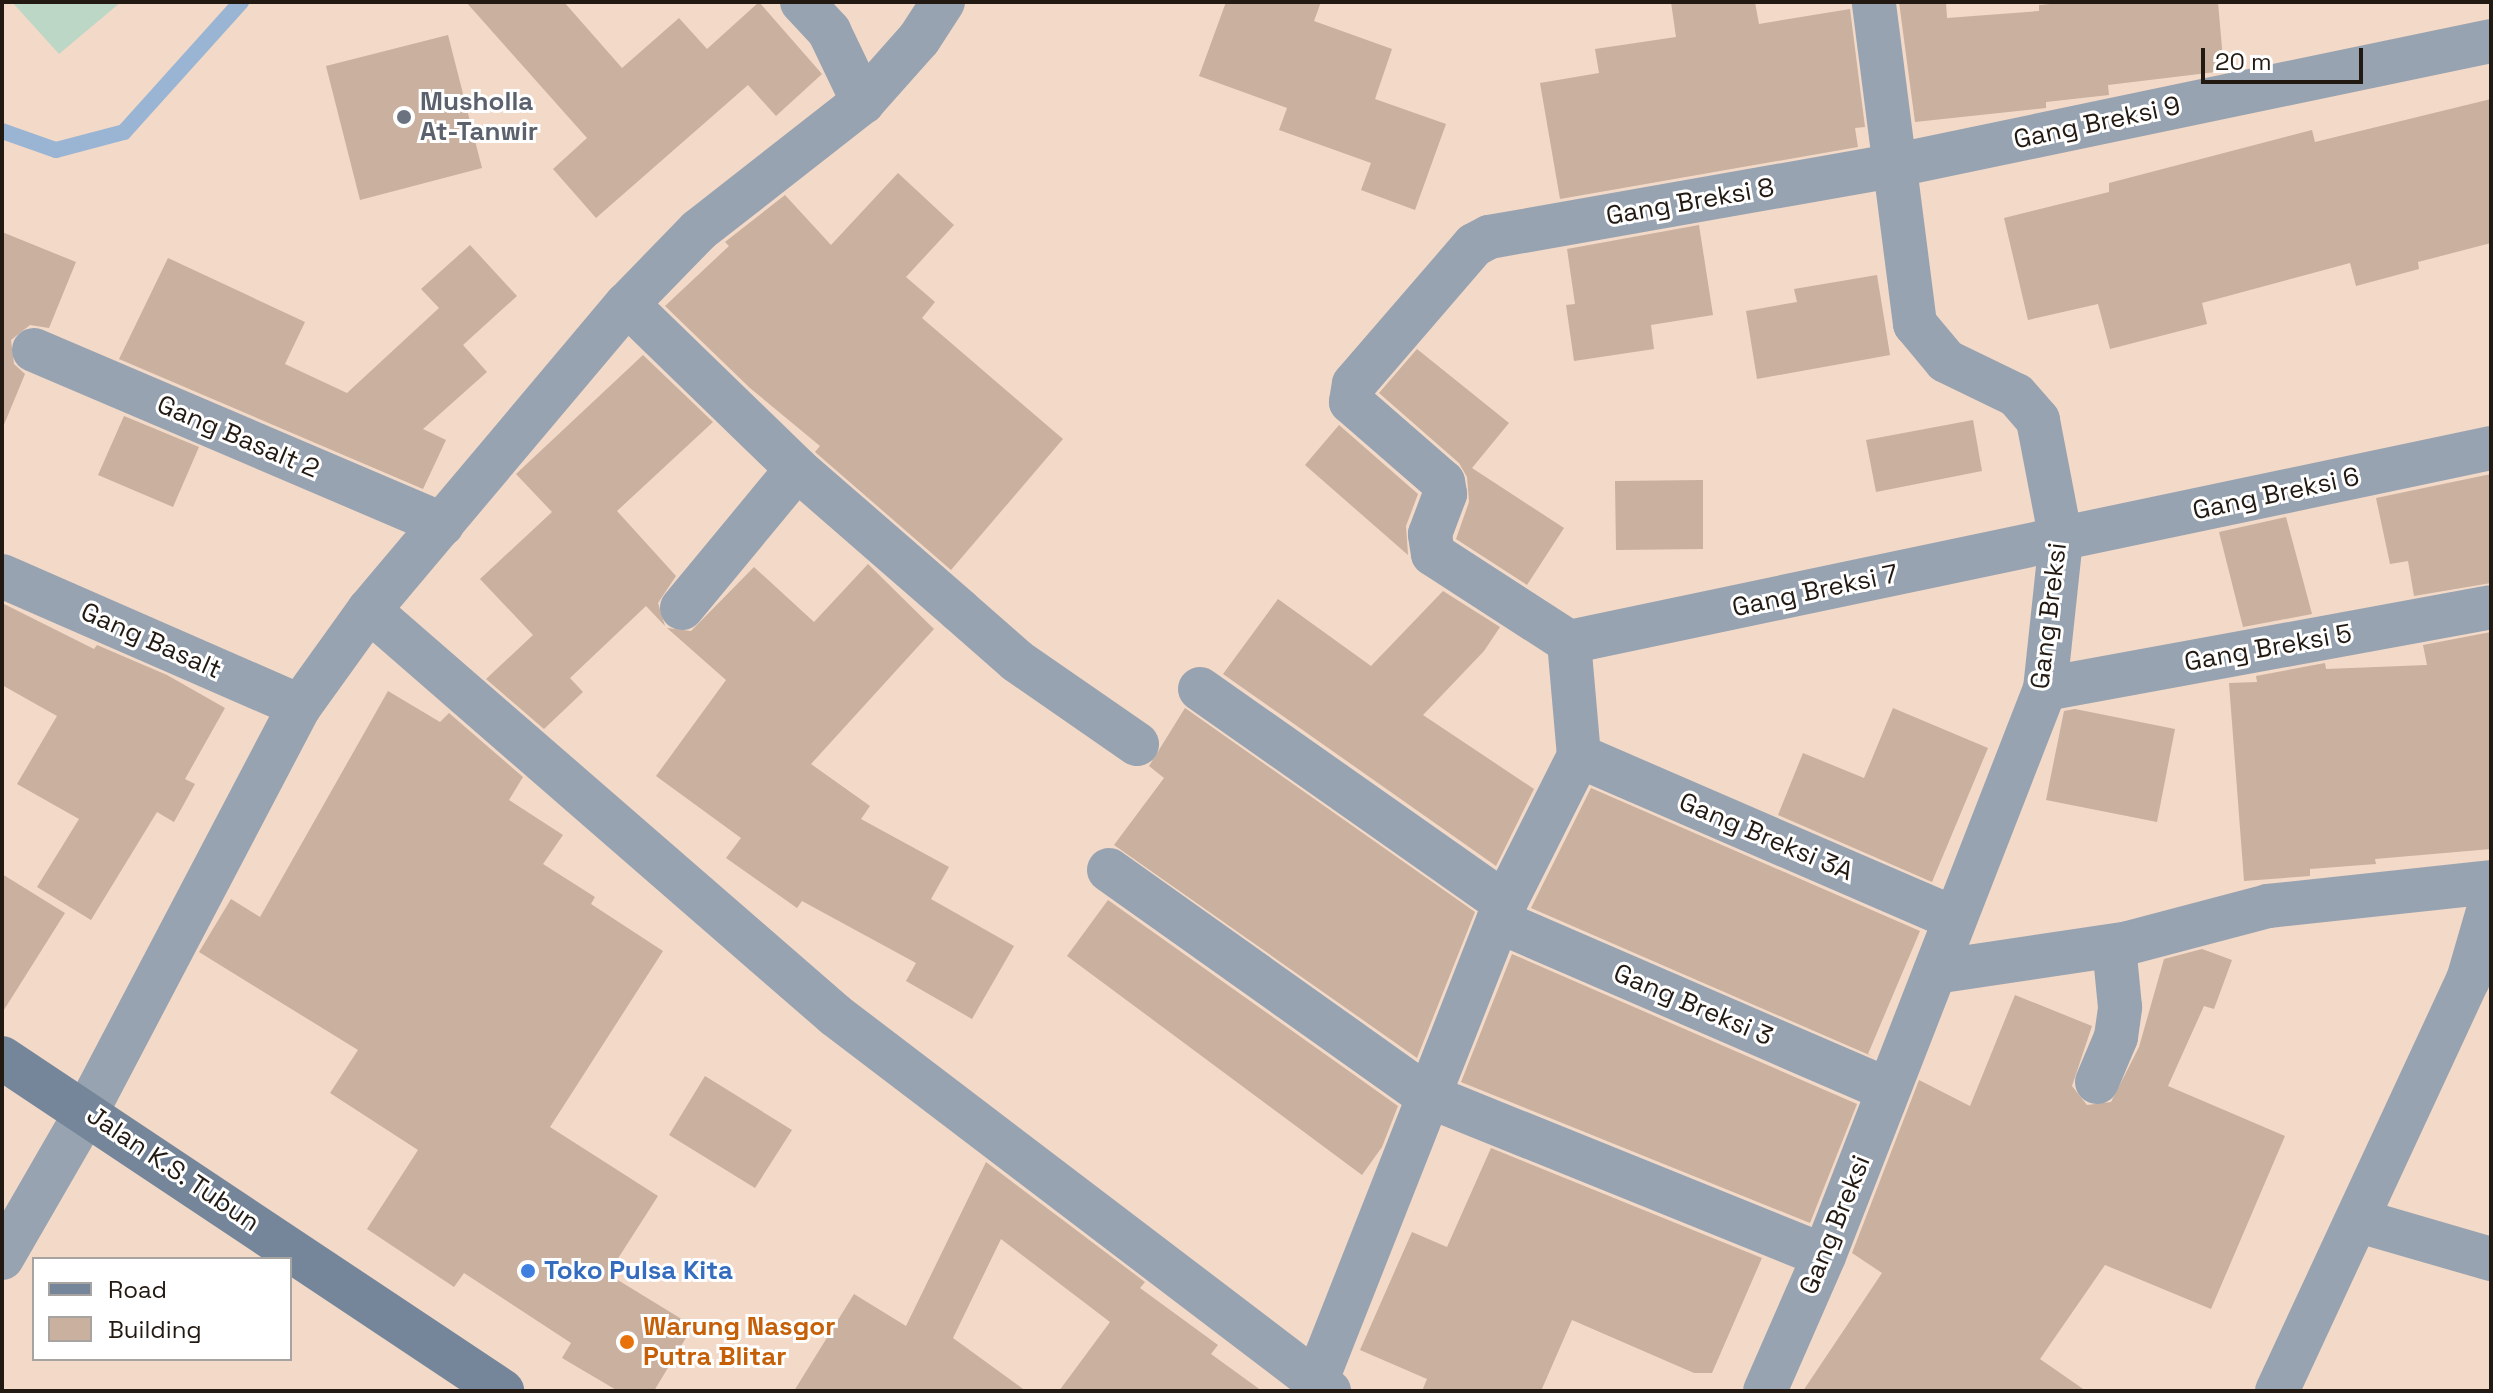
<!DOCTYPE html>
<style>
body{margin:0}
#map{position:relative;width:2493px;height:1393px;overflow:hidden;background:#f3d9c7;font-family:"Space Grotesk",sans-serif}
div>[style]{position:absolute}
.green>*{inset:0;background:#bdd7c6}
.stream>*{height:16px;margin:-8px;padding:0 8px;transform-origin:8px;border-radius:8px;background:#99b5d3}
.building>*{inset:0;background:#c9b09f}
.street>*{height:44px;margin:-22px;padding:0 22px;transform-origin:22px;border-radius:22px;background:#98a3b1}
.secondary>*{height:44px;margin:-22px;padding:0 22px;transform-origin:22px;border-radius:22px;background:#75869b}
.dots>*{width:22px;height:22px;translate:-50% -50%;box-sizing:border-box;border:4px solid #fff;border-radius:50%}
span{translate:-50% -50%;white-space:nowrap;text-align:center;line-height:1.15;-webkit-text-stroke:6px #fff;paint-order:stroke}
.worship-label{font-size:26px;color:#5b616d;font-weight:700}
.left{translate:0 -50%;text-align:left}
.street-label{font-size:26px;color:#221912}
.shop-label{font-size:26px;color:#366cbe;font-weight:700}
.food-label{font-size:26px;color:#c56008;font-weight:700}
.frame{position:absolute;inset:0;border:4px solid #221912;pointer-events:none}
.legend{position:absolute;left:32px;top:1257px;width:260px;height:104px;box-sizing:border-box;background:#fff;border:2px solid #a7a3a0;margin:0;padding:10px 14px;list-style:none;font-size:24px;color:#221912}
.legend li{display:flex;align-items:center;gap:16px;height:40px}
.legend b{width:40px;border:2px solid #a7a3a0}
.scale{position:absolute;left:2201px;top:48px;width:162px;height:36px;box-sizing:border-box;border:4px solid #221912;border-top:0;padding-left:10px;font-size:24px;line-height:28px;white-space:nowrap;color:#221912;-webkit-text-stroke:6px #fff;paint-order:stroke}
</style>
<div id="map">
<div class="green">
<div style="clip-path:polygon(12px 2px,121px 2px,59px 54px)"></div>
</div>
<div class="stream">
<div style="left:2px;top:131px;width:57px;rotate:19.4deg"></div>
<div style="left:56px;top:150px;width:70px;rotate:-14.8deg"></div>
<div style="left:124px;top:132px;width:175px;rotate:-48deg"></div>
</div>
<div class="building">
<div style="clip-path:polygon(466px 2px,564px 2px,622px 68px,679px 18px,707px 49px,759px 2px,822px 74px,776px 116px,748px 85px,596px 218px,553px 169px,587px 138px)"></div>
<div style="clip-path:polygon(1226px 2px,1321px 2px,1314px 21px,1392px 49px,1375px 99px,1446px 124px,1415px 210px,1361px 190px,1371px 163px,1279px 130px,1287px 108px,1199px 76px)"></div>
<div style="clip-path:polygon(1671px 2px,1755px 2px,1759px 24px,1850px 9px,1865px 127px,1855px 128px,1858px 147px,1560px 199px,1540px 83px,1599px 73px,1595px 49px,1676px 37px)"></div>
<div style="clip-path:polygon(1899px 2px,1946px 2px,1947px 18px,2039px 11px,2039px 5px,2073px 2px,2218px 2px,2224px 71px,2108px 85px,2109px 95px,2046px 102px,2046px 108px,1915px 122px)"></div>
<div style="clip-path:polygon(448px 35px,482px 168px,360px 200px,326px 66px)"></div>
<div style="clip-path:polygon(2491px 99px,2491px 243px,2418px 262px,2419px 269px,2356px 286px,2350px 263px,2202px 303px,2207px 324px,2110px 349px,2098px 304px,2028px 320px,2004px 218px,2109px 192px,2109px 183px,2312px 130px,2315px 142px)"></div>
<div style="clip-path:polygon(898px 173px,954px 225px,906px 277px,935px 302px,922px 318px,1063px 439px,951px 570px,815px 452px,820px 446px,750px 388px,665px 306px,729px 246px,725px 242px,785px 195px,831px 245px)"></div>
<div style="clip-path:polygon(1699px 225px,1713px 315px,1651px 325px,1654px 349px,1574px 361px,1566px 305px,1575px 304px,1567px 249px)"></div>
<div style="clip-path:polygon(2px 232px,76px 262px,49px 328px,30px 325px,11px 340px,14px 364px,25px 374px,3px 427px)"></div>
<div style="clip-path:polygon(470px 245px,517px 296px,463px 345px,487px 372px,423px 429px,446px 440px,423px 489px,119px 359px,168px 258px,305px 322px,285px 364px,347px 393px,439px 308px,421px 289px)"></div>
<div style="clip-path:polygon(1877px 275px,1890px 355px,1757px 379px,1746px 311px,1797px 302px,1794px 289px)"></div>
<div style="clip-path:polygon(1417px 349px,1509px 423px,1472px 468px,1564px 528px,1527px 585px,1456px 539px,1469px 502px,1467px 477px,1459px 463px,1379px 393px)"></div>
<div style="clip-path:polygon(643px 355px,713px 422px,617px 511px,676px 576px,658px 603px,665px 626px,646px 606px,570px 678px,583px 692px,544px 729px,486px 679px,533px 635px,480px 579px,552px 512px,516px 474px)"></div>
<div style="clip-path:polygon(124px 416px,199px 447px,173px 507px,98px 475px)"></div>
<div style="clip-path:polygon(1973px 420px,1982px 471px,1876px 492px,1866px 440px)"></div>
<div style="clip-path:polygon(1339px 425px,1418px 494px,1406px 526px,1408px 555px,1305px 465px)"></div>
<div style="clip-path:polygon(2491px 474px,2491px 583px,2414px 596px,2408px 561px,2390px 564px,2376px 498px)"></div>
<div style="clip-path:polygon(1703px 480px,1703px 549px,1616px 550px,1615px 481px)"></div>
<div style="clip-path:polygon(2286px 517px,2312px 614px,2243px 627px,2219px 532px)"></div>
<div style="clip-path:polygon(868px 564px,934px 629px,811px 764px,870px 806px,861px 819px,949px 867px,931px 899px,1014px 946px,972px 1019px,906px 981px,916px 963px,802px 901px,797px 908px,726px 858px,741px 838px,656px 776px,726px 680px,667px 628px,691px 631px,754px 567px,814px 622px)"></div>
<div style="clip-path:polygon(1443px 591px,1500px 627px,1484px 651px,1423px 715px,1534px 789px,1496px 866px,1223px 674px,1278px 599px,1371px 666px)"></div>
<div style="clip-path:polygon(2px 603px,94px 649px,97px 645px,167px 675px,225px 708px,185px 779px,195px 784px,174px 822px,157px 812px,91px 920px,37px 887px,79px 819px,17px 784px,57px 716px,2px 685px)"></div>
<div style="clip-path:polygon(2491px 632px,2491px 849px,2375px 859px,2376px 864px,2310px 869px,2310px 876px,2244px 881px,2229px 683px,2257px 682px,2256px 676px,2325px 663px,2326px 669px,2427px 665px,2423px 645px)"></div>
<div style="clip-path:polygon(388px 691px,440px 722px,449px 713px,523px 777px,509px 800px,563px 835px,543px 864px,595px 897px,591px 904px,663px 951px,550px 1127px,658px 1196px,608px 1274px,693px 1326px,654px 1391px,618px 1391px,562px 1358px,571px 1343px,464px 1273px,454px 1287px,367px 1229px,418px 1150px,330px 1093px,358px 1050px,199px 952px,231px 899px,260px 917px)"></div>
<div style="clip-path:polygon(1185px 708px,1475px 912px,1417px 1058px,1114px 845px,1164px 778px,1149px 766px)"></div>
<div style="clip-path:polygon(1893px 708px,1988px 748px,1932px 882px,1778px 815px,1803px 753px,1864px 778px)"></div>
<div style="clip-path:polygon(2075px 709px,2175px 729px,2157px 822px,2046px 800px,2064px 711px)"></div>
<div style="clip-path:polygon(1591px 788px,1920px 931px,1868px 1054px,1874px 1057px,1531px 908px)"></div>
<div style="clip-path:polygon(2px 874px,65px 913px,2px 1013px)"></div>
<div style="clip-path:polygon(1108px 900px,1398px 1106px,1382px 1147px,1362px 1175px,1067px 956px)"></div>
<div style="clip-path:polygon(2202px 949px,2232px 960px,2214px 1009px,2204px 1006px,2168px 1086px,2285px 1136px,2211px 1309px,2105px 1265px,2040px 1359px,2086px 1391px,1803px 1391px,1882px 1273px,1852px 1253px,1919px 1080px,1970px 1106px,2015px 995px,2092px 1026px,2072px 1086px,2087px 1105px,2111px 1102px,2139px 1047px,2164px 959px)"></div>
<div style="clip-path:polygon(1512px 954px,1857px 1104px,1810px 1223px,1461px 1082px)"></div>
<div style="clip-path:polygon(705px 1076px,792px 1130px,755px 1188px,669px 1135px)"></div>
<div style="clip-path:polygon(1491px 1148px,1762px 1258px,1712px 1373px,1694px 1373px,1572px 1320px,1541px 1391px,1422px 1391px,1427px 1379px,1360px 1350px,1412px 1232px,1447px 1247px)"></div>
<div style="clip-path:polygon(986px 1162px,1145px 1282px,1140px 1288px,1218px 1345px,1211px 1354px,1262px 1391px,1059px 1391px,1110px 1322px,1001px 1239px,953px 1338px,1026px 1391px,794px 1391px,854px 1294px,906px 1326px)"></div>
</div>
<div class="street">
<div style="left:802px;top:2px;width:40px;rotate:47deg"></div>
<div style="left:829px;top:31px;width:79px;rotate:64.4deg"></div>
<div style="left:627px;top:304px;width:237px;rotate:44.1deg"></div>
<div style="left:797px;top:469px;width:215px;rotate:41deg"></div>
<div style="left:959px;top:610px;width:77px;rotate:41.3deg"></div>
<div style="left:1017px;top:661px;width:146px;rotate:34.7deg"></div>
<div style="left:34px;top:350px;width:444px;rotate:23.1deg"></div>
<div style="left:2px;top:576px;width:325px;rotate:23.6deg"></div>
<div style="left:682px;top:608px;width:180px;rotate:-50.4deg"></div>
<div style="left:369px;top:610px;width:617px;rotate:40.99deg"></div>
<div style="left:835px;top:1015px;width:621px;rotate:37.28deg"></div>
<div style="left:1569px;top:642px;width:162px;rotate:-147.1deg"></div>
<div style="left:1433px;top:554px;width:20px;rotate:-99deg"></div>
<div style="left:1430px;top:534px;width:43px;rotate:-69.4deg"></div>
<div style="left:1445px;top:494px;width:12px;rotate:-99deg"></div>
<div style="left:1443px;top:482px;width:122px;rotate:-139deg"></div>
<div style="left:1351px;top:402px;width:18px;rotate:-81deg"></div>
<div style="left:1354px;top:384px;width:184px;rotate:-49.2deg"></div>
<div style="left:1474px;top:245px;width:17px;rotate:-28deg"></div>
<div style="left:1489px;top:237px;width:409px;rotate:-10deg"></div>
<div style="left:1892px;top:166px;width:612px;rotate:-11.79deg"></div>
<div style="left:1569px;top:642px;width:942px;rotate:-11.88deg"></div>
<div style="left:1200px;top:689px;width:373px;rotate:35.1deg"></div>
<div style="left:2045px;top:689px;width:453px;rotate:-10.4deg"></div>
<div style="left:1579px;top:756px;width:408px;rotate:23.4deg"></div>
<div style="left:1109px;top:870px;width:389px;rotate:35.4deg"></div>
<div style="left:1426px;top:1095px;width:429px;rotate:22deg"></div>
<div style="left:1498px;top:921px;width:425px;rotate:23.4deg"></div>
<div style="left:1935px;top:972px;width:195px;rotate:-8.5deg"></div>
<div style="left:2128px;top:943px;width:145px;rotate:-14.8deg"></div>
<div style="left:2268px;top:906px;width:224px;rotate:-6.1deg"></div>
<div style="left:2097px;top:1082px;width:49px;rotate:-67.1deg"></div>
<div style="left:2116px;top:1037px;width:30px;rotate:-82deg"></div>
<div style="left:2120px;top:1007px;width:61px;rotate:-95.6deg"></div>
<div style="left:2360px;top:1221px;width:136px;rotate:16.2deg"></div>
<div style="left:2px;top:1258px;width:170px;rotate:-60deg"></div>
<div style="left:87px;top:1111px;width:458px;rotate:-62.3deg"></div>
<div style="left:300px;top:706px;width:118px;rotate:-54.3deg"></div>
<div style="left:369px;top:610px;width:400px;rotate:-49.9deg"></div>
<div style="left:627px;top:304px;width:103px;rotate:-45.8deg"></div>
<div style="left:699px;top:230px;width:208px;rotate:-38deg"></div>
<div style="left:863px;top:102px;width:84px;rotate:-48.4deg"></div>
<div style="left:919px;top:39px;width:44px;rotate:-57deg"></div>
<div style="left:1316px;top:1382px;width:515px;rotate:-68.47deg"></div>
<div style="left:1505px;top:903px;width:165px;rotate:-63.3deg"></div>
<div style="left:1579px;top:756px;width:114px;rotate:-95deg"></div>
<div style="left:1765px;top:1391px;width:147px;rotate:-66.4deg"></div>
<div style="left:1824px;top:1256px;width:609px;rotate:-68.71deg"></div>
<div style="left:2045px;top:689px;width:150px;rotate:-83.9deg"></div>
<div style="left:2061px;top:540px;width:122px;rotate:-100.9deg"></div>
<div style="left:2038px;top:420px;width:33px;rotate:-131deg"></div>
<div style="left:2016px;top:395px;width:78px;rotate:-154.1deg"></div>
<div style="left:1946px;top:361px;width:48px;rotate:-130deg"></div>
<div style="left:1915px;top:324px;width:325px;rotate:-97.3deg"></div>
<div style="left:2277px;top:1391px;width:453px;rotate:-65.1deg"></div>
<div style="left:2468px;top:980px;width:82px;rotate:-73.8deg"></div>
</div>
<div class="secondary">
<div style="left:2px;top:1058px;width:601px;rotate:33.66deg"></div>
</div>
<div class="dots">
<div style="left:404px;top:117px;background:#6b7280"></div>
<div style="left:528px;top:1271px;background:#3f7fe0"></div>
<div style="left:627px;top:1342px;background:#e8710a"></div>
</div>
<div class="worship-label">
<span class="left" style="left:420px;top:117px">Musholla<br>At-Tanwir</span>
</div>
<div class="street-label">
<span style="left:2097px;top:123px;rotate:-12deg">Gang Breksi 9</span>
<span style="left:1690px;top:202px;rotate:-10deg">Gang Breksi 8</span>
<span style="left:238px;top:437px;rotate:23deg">Gang Basalt 2</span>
<span style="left:2276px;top:494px;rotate:-12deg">Gang Breksi 6</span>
<span style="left:1815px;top:591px;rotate:-12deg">Gang Breksi 7</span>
<span style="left:2049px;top:616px;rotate:-83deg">Gang Breksi</span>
<span style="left:151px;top:641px;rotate:24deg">Gang Basalt</span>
<span style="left:2268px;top:648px;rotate:-10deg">Gang Breksi 5</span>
<span style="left:1766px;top:837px;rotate:23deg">Gang Breksi 3A</span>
<span style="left:1693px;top:1005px;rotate:23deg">Gang Breksi 3</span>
<span style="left:173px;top:1169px;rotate:34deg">Jalan K.S. Tubun</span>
<span style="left:1835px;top:1225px;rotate:-68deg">Gang Breksi</span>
</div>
<div class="shop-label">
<span class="left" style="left:544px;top:1271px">Toko Pulsa Kita</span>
</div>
<div class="food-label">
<span class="left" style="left:643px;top:1342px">Warung Nasgor<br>Putra Blitar</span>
</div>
<div class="frame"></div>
<ul class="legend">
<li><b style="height:10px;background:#75869b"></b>Road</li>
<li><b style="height:22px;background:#c9b09f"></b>Building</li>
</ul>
<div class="scale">20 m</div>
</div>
